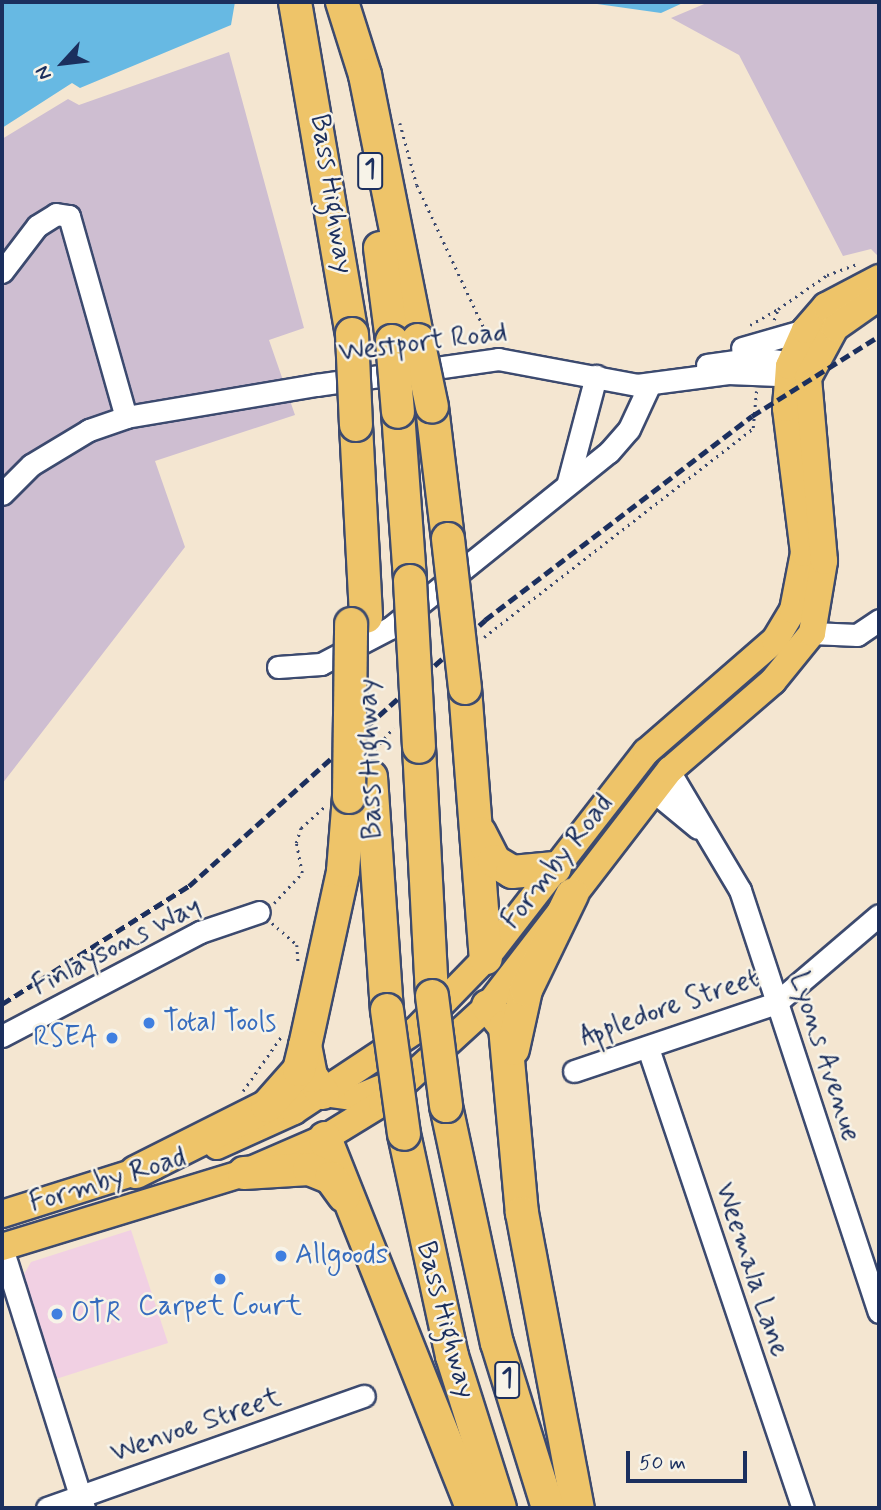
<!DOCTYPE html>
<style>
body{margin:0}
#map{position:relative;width:881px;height:1510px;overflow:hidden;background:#f4e6d1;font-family:Mynerve,sans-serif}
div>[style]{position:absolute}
.built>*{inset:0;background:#f1d0e3}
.industrial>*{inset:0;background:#cebed1}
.water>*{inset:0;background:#67b9e3}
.path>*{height:2.5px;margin-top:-1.25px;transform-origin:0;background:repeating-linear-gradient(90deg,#3c4a6f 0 2px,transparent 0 7px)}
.roads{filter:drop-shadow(2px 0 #3c4a6f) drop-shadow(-2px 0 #3c4a6f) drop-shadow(0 2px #3c4a6f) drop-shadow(0 -2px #3c4a6f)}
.minor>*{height:21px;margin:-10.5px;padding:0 10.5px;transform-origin:10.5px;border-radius:10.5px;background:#fff}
.major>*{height:26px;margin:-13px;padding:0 13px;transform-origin:13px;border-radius:13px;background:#eec469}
.highway>*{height:32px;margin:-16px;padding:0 16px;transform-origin:16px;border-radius:16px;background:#eec469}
.rail>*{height:5px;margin-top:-2.5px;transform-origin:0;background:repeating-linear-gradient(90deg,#1b2f5e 0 10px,transparent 0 15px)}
.bridges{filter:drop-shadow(2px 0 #3c4a6f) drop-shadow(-2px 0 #3c4a6f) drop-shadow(0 2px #3c4a6f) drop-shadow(0 -2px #3c4a6f)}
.highway-bridge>*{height:32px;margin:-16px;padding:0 16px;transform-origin:16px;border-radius:16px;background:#eec469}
.dots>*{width:19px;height:19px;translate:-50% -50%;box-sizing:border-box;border:4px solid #f7f3e8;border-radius:50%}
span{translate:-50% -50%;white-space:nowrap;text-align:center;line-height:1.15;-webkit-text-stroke:5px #f7f3e8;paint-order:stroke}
.shield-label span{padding:2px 5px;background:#f7f3e8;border:2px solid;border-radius:5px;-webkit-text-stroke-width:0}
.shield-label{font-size:26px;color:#1b2f5e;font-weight:700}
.street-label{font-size:28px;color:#1b2f5e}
.shop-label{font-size:28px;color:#366cbe}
.left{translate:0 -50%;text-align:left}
.right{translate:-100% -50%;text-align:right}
.frame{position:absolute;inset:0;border:4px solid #1b2f5e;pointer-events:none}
.north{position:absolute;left:28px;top:28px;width:70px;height:70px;-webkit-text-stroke:5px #f7f3e8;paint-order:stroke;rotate:243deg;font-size:19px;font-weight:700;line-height:28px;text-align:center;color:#1b2f5e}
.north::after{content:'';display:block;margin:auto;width:24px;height:32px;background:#1b2f5e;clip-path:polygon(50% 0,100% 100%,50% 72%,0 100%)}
.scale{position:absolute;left:626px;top:1451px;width:121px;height:32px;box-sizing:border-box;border:4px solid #1b2f5e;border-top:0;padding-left:9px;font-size:21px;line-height:24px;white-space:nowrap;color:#1b2f5e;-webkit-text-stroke:5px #f7f3e8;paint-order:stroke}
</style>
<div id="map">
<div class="built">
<div style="clip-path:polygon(131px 1230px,168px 1343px,56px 1379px,23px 1276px,31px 1262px)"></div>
</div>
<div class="industrial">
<div style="clip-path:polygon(709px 2px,879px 2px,879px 257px,871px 249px,843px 256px,739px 55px,671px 18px)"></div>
<div style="clip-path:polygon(229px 52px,304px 328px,269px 340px,295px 415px,155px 461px,185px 547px,2px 784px,2px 139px,68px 99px,79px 105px)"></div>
</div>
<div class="water">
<div style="clip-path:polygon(2px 2px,235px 2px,231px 25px,80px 88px,72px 83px,2px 128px)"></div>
<div style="clip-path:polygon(583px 2px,685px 2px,661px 13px)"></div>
</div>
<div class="path">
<div style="left:400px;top:123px;width:64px;rotate:74.7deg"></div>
<div style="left:417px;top:185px;width:174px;rotate:64.9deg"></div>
<div style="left:774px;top:320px;width:12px;rotate:-70deg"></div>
<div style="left:778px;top:309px;width:60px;rotate:-34.8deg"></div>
<div style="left:827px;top:275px;width:33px;rotate:-20deg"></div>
<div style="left:750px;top:325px;width:32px;rotate:-30deg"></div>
<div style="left:484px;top:637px;width:341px;rotate:-37.8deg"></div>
<div style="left:753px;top:428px;width:37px;rotate:-85deg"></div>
<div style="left:375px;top:749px;width:28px;rotate:-49deg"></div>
<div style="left:274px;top:903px;width:41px;rotate:-47deg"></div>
<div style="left:302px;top:873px;width:31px;rotate:-101deg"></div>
<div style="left:296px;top:843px;width:16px;rotate:-72deg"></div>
<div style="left:301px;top:828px;width:31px;rotate:-42deg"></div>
<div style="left:272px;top:923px;width:33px;rotate:41deg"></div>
<div style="left:297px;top:945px;width:16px;rotate:86deg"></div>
<div style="left:243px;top:1091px;width:66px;rotate:-54.9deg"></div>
</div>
<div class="roads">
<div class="minor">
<div style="left:2px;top:272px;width:58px;rotate:-52.7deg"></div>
<div style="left:37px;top:226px;width:22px;rotate:-32deg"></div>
<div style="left:56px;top:214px;width:13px;rotate:9deg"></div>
<div style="left:69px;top:216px;width:209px;rotate:74.2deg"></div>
<div style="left:742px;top:348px;width:66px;rotate:-15.9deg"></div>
<div style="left:707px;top:365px;width:49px;rotate:-8.1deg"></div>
<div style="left:756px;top:358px;width:47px;rotate:7.3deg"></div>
<div style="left:568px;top:482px;width:110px;rotate:-75.2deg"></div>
<div style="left:2px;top:494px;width:41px;rotate:-45deg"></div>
<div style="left:31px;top:465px;width:68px;rotate:-31.1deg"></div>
<div style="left:89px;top:430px;width:39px;rotate:-19deg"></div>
<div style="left:126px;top:417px;width:193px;rotate:-9.6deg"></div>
<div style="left:316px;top:385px;width:184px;rotate:-8.1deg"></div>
<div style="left:498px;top:359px;width:141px;rotate:10.6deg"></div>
<div style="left:637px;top:385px;width:92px;rotate:-7.5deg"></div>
<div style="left:728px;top:373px;width:74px;rotate:2.3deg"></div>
<div style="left:812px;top:633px;width:45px;rotate:2.5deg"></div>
<div style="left:857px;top:635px;width:27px;rotate:-34deg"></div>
<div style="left:278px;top:667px;width:43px;rotate:-4deg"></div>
<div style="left:321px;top:664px;width:78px;rotate:-27.6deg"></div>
<div style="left:390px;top:628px;width:281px;rotate:-38.8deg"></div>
<div style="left:609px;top:452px;width:30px;rotate:-49deg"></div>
<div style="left:629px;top:429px;width:47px;rotate:-65.1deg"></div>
<div style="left:669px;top:771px;width:139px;rotate:59.2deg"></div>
<div style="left:740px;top:890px;width:444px;rotate:71.8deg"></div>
<div style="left:653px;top:791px;width:58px;rotate:39.4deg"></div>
<div style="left:2px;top:1036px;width:224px;rotate:-27.7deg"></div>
<div style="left:200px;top:932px;width:62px;rotate:-18.7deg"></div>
<div style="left:648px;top:1048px;width:485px;rotate:71.4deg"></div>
<div style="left:574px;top:1071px;width:213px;rotate:-18.6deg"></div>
<div style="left:776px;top:1003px;width:135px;rotate:-40.5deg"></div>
<div style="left:2px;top:1248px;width:273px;rotate:72.5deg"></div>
<div style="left:47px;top:1508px;width:336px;rotate:-19.5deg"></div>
</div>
<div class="major">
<div style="left:323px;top:1093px;width:34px;rotate:8deg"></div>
<div style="left:357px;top:1098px;width:37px;rotate:-22deg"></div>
<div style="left:217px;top:1146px;width:85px;rotate:-24.4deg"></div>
<div style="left:294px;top:1111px;width:146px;rotate:-33.6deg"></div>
<div style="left:416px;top:1030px;width:100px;rotate:-45.8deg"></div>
<div style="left:486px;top:958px;width:261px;rotate:-52.2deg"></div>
<div style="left:646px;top:752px;width:171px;rotate:-41deg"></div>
<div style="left:775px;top:640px;width:35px;rotate:-59deg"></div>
<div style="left:793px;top:610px;width:58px;rotate:-79.1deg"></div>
<div style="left:804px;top:553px;width:146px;rotate:-97.1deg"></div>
<div style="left:786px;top:408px;width:42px;rotate:-85.9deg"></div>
<div style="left:789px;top:366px;width:39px;rotate:-66deg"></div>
<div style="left:805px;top:330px;width:32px;rotate:-49deg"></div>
<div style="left:826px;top:306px;width:60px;rotate:-27.8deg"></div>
<div style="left:2px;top:1214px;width:159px;rotate:-17.5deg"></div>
<div style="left:2px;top:1247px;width:253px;rotate:-17deg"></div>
<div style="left:244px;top:1173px;width:88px;rotate:-23.4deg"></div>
<div style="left:325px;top:1138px;width:67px;rotate:-31.6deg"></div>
<div style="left:382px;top:1103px;width:144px;rotate:-42.5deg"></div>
<div style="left:488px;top:1006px;width:298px;rotate:-52.4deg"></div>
<div style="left:670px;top:770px;width:136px;rotate:-40.8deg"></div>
<div style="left:773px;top:681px;width:62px;rotate:-50.9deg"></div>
<div style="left:812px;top:633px;width:73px;rotate:-80.5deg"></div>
<div style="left:824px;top:561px;width:184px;rotate:-95deg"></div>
<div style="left:808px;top:378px;width:57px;rotate:-61.6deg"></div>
<div style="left:835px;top:328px;width:54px;rotate:-35.2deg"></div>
</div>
<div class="highway">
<div style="left:295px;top:2px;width:337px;rotate:80.3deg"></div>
<div style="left:342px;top:2px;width:77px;rotate:72.5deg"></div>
<div style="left:365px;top:75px;width:270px;rotate:78.7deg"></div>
<div style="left:380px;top:248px;width:94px;rotate:82.6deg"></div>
<div style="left:432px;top:407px;width:133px;rotate:83.1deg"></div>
<div style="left:398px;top:412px;width:169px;rotate:85.9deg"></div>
<div style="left:356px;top:425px;width:192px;rotate:87deg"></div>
<div style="left:465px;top:688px;width:271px;rotate:85.6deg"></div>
<div style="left:419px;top:747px;width:249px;rotate:87deg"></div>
<div style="left:371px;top:777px;width:234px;rotate:86.1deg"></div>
<div style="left:480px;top:833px;width:31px;rotate:63deg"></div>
<div style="left:494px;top:861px;width:21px;rotate:31deg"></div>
<div style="left:512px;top:872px;width:43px;rotate:-5.3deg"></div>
<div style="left:488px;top:1006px;width:27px;rotate:51deg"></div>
<div style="left:505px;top:1027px;width:187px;rotate:84.8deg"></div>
<div style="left:522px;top:1213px;width:300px;rotate:79.3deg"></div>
<div style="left:513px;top:1049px;width:60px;rotate:-77.6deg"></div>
<div style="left:526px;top:990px;width:106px;rotate:-64.2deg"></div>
<div style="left:323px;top:1093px;width:21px;rotate:-125deg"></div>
<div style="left:311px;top:1076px;width:31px;rotate:-101deg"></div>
<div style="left:305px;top:1046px;width:179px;rotate:-77.7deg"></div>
<div style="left:343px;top:871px;width:74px;rotate:-85.4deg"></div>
<div style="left:446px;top:1106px;width:242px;rotate:77.9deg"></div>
<div style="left:497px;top:1343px;width:173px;rotate:72.8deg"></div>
<div style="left:404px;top:1134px;width:227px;rotate:77.8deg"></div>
<div style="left:452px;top:1356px;width:159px;rotate:72.5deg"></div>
<div style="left:325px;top:1138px;width:398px;rotate:68.3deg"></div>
<div style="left:136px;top:1172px;width:147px;rotate:-26.7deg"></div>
<div style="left:267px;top:1106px;width:48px;rotate:-48.4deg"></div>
<div style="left:299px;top:1070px;width:25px;rotate:-76deg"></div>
<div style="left:244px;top:1173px;width:65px;rotate:-3.5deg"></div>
<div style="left:309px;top:1169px;width:24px;rotate:22deg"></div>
<div style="left:331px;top:1178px;width:22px;rotate:54deg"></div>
</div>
</div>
<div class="rail">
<div style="left:2px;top:1004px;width:221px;rotate:-32.3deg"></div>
<div style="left:189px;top:886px;width:398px;rotate:-41.9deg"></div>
<div style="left:485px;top:620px;width:336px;rotate:-37.4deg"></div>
<div style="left:752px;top:416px;width:150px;rotate:-32.2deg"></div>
</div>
<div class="bridges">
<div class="highway-bridge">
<div style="left:352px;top:334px;width:91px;rotate:87.5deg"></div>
<div style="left:418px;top:340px;width:68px;rotate:78.2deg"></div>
<div style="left:392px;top:341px;width:71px;rotate:85.2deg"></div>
<div style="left:448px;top:539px;width:150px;rotate:83.5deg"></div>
<div style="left:410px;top:581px;width:166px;rotate:86.9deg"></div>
<div style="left:349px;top:797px;width:173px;rotate:-89.3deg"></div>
<div style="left:432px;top:996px;width:111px;rotate:82.7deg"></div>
<div style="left:387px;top:1010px;width:125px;rotate:82.2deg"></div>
</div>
</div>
<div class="dots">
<div style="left:149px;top:1023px;background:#3f7fe0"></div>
<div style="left:112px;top:1038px;background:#3f7fe0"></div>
<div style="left:281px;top:1256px;background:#3f7fe0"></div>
<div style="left:220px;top:1279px;background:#3f7fe0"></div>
<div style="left:57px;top:1314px;background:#3f7fe0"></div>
</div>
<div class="shield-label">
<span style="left:370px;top:171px">1</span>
<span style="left:507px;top:1380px">1</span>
</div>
<div class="street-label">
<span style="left:331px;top:194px;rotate:81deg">Bass Highway</span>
<span style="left:423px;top:343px;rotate:-7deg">Westport Road</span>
<span style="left:371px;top:759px;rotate:-92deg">Bass Highway</span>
<span style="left:558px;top:862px;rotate:-52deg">Formby Road</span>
<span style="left:117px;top:947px;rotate:-27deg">Finlaysons Way</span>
<span style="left:670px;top:1008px;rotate:-19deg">Appledore Street</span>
<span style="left:824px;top:1057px;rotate:72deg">Lyons Avenue</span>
<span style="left:108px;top:1181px;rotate:-17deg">Formby Road</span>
<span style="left:751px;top:1270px;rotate:72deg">Weemala Lane</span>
<span style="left:445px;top:1320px;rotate:75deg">Bass Highway</span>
<span style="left:196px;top:1426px;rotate:-19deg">Wenvoe Street</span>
</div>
<div class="shop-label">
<span class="left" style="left:163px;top:1023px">Total Tools</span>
<span class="right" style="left:98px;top:1038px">RSEA</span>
<span class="left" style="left:295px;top:1256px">Allgoods</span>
<span style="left:220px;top:1307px">Carpet Court</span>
<span class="left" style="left:71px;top:1314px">OTR</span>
</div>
<div class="frame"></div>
<div class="north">N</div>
<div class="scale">50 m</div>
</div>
